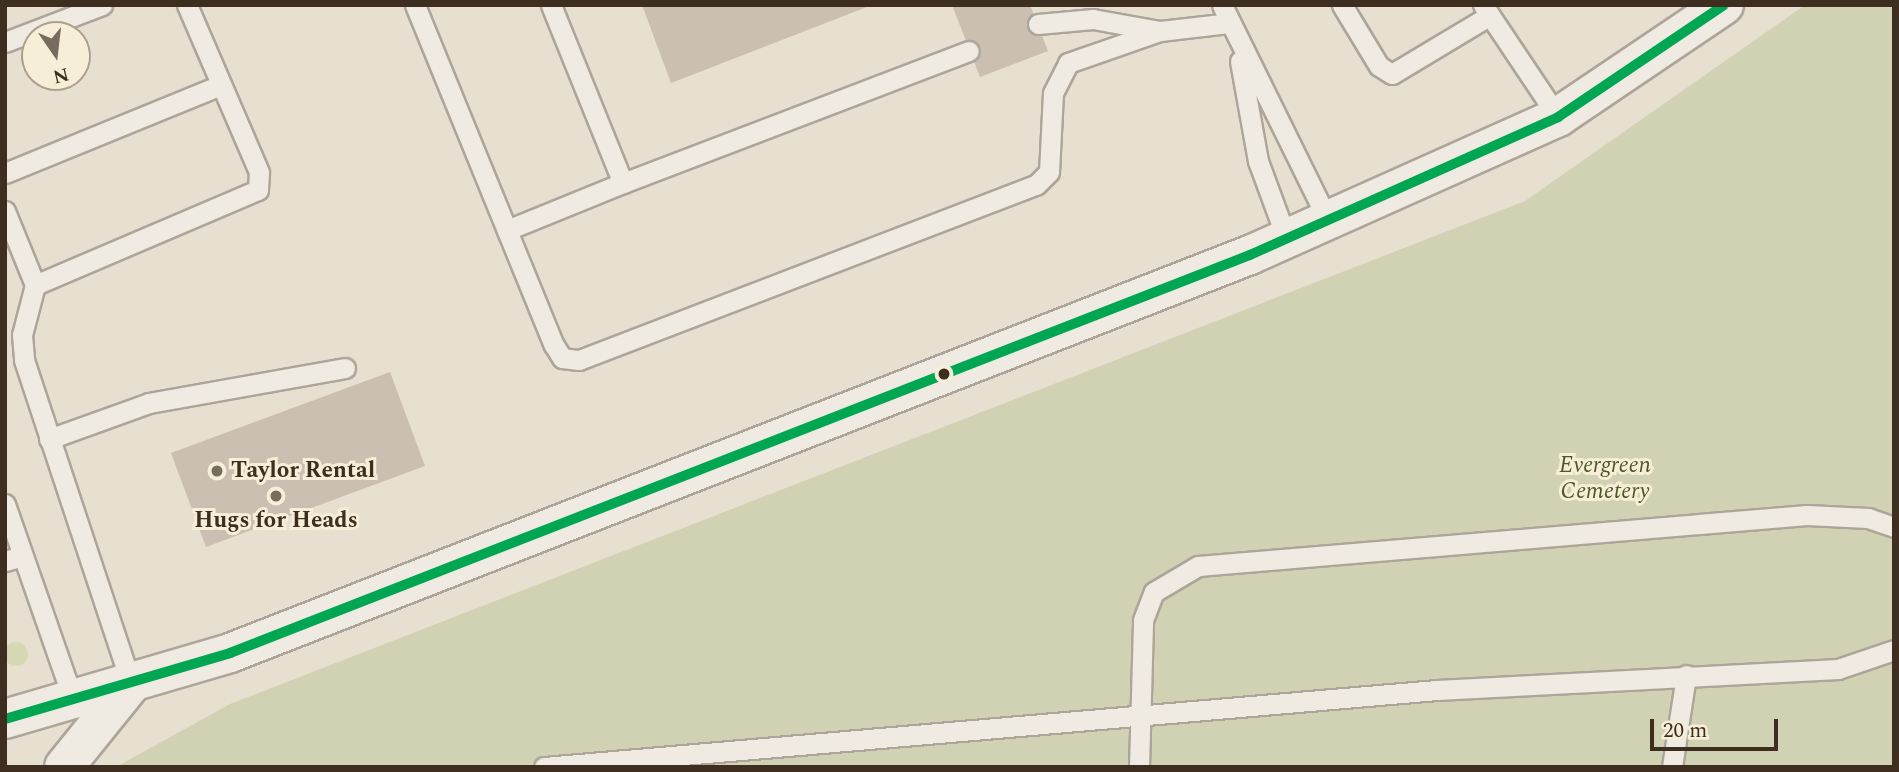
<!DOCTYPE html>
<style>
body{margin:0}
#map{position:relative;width:1899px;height:772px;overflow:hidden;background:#e7e0d1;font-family:Spectral,serif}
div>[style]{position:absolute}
.green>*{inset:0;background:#d6d7b3}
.round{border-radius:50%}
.cemetery>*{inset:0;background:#d1d1b3}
.building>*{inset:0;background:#cbbfb2}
.roads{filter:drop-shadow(2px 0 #ada599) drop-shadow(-2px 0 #ada599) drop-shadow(0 2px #ada599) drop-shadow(0 -2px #ada599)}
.lane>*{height:19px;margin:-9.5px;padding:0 9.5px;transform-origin:9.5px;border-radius:9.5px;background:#efebe3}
.secondary>*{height:38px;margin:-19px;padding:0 19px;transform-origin:19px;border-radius:19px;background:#efebe3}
.bus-1>*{height:10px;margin:-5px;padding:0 5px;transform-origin:5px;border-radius:5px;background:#00a651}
.dots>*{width:19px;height:19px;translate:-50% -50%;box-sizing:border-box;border:4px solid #f7eed8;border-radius:50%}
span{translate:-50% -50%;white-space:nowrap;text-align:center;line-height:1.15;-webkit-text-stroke:6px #f7eed8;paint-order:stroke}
.park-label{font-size:23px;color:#4d5a26;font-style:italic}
.poi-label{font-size:23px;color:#3d2e20;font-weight:700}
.left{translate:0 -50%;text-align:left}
.frame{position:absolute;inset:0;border:7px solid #3d2e20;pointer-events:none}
.north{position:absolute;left:21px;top:21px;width:70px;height:70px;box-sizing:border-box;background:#f7eed8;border:2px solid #ada18e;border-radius:50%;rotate:166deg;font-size:19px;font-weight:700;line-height:28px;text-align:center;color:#3d2e20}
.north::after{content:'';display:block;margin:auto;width:24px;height:32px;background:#786c5e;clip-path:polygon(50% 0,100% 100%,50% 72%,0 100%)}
.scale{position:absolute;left:1650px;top:719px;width:128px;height:32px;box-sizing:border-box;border:4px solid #3d2e20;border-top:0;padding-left:9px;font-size:21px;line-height:24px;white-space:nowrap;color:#3d2e20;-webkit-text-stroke:5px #f7eed8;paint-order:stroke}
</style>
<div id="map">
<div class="green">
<div class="round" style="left:4px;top:642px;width:24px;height:24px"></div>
</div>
<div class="cemetery">
<div style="clip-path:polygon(1805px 5px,1894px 5px,1894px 767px,116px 767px,230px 704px,1525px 201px)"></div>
</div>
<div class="building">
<div style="clip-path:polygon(642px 5px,872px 5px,671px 83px)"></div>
<div style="clip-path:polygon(952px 5px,1030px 5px,1048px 51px,980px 77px)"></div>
<div style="clip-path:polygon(390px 372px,425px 466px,206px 547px,171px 453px)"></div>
</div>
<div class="roads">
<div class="lane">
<div style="left:415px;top:5px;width:367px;rotate:67.8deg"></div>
<div style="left:554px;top:345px;width:15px;rotate:58deg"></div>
<div style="left:562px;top:358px;width:17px;rotate:7deg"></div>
<div style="left:579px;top:360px;width:489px;rotate:-21deg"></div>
<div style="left:1036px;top:185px;width:18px;rotate:-45deg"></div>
<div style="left:1049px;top:172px;width:79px;rotate:-87.1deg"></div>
<div style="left:1053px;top:93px;width:34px;rotate:-63deg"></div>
<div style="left:1068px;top:63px;width:97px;rotate:-19.2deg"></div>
<div style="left:1160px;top:31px;width:69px;rotate:-6.6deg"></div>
<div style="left:551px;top:5px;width:192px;rotate:68deg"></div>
<div style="left:623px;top:183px;width:370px;rotate:-20.9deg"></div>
<div style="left:1222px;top:5px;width:242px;rotate:63.8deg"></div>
<div style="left:1342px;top:5px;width:71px;rotate:58.8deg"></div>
<div style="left:1379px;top:66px;width:15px;rotate:32deg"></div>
<div style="left:1392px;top:74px;width:114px;rotate:-31deg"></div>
<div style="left:1483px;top:5px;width:135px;rotate:56.2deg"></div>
<div style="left:1038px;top:24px;width:55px;rotate:-5.2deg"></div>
<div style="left:1093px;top:19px;width:68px;rotate:10.2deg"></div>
<div style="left:5px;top:42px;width:104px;rotate:-20.9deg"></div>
<div style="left:1240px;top:61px;width:102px;rotate:79.8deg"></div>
<div style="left:1258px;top:161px;width:84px;rotate:69.8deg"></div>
<div style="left:5px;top:173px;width:233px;rotate:-22.2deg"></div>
<div style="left:5px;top:211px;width:80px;rotate:67.9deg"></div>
<div style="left:35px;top:285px;width:52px;rotate:104.6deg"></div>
<div style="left:22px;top:335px;width:25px;rotate:85deg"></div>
<div style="left:24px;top:360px;width:341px;rotate:71.7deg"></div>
<div style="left:507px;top:230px;width:125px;rotate:-22.1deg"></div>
<div style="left:35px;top:285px;width:242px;rotate:-23.1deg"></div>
<div style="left:258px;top:190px;width:18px;rotate:-87deg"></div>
<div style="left:259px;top:172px;width:182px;rotate:-113.3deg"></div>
<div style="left:49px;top:439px;width:106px;rotate:-19.8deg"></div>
<div style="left:149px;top:403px;width:199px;rotate:-10.1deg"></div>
<div style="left:5px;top:504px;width:210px;rotate:70.8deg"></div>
<div style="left:5px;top:561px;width:18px;rotate:-16deg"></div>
<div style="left:544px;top:767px;width:896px;rotate:-4.93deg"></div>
<div style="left:1437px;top:690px;width:402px;rotate:-3deg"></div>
<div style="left:1838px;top:669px;width:59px;rotate:-18.7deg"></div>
<div style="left:1139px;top:767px;width:147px;rotate:-88.4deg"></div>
<div style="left:1143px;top:620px;width:30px;rotate:-69deg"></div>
<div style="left:1154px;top:592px;width:51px;rotate:-30.6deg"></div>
<div style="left:1198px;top:566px;width:611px;rotate:-4.79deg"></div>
<div style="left:1807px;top:515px;width:61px;rotate:2.8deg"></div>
<div style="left:1868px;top:518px;width:28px;rotate:19deg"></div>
<div style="left:1672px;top:767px;width:93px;rotate:-81.3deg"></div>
</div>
<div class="secondary">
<div style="left:5px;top:719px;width:234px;rotate:-16.3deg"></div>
<div style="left:230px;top:653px;width:1095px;rotate:-21.32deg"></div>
<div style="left:1250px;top:255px;width:338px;rotate:-24.1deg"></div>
<div style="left:1558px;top:117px;width:200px;rotate:-34deg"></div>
<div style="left:64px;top:767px;width:107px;rotate:-51.1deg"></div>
</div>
</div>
<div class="bus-1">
<div style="left:5px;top:719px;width:234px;rotate:-16.3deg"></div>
<div style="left:230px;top:653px;width:1095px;rotate:-21.32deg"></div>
<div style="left:1250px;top:255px;width:338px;rotate:-24.1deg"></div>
<div style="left:1558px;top:117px;width:200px;rotate:-34deg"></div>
</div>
<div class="dots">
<div style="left:944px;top:374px;background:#3d2e20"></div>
<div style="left:217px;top:471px;background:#786c5e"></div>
<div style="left:276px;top:496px;background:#786c5e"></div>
</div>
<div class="park-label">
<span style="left:1605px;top:479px">Evergreen<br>Cemetery</span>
</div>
<div class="poi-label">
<span class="left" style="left:231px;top:471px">Taylor Rental</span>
<span style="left:276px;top:521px">Hugs for Heads</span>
</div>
<div class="frame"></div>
<div class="north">N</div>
<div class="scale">20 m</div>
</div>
